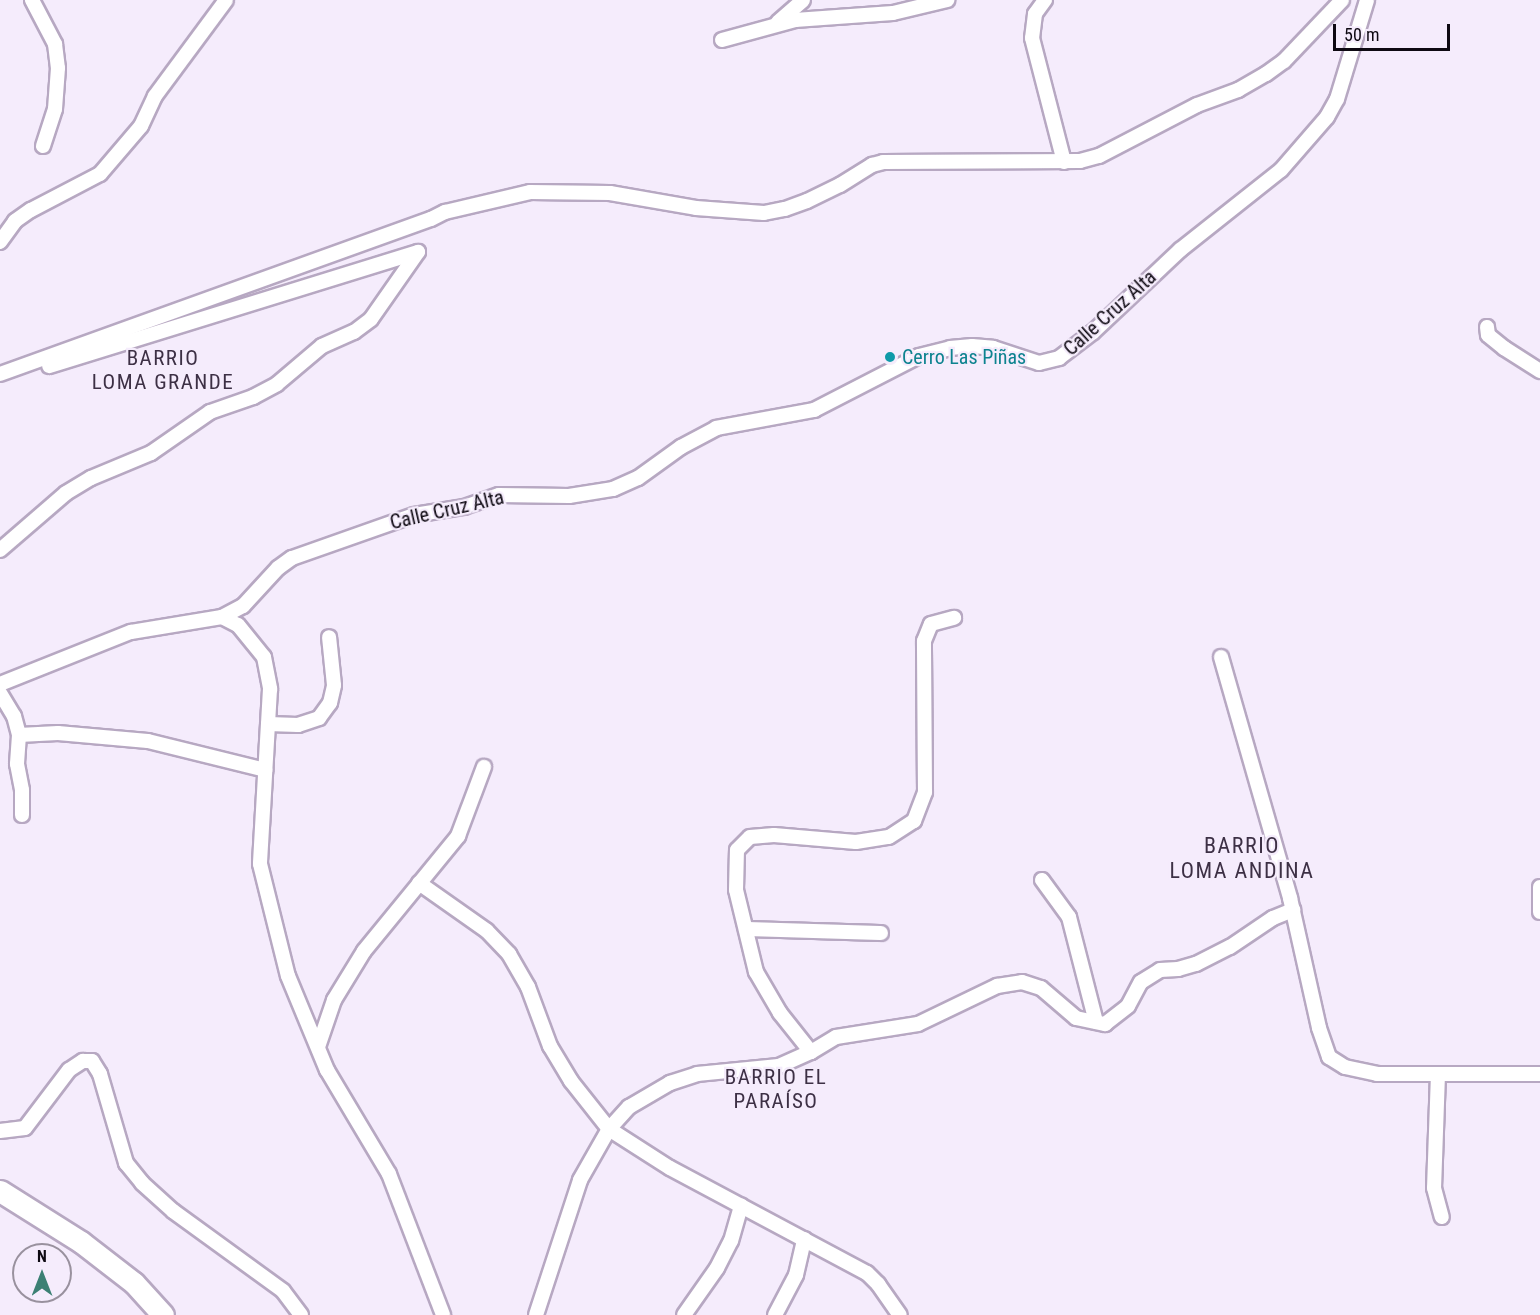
<!DOCTYPE html>
<meta charset="utf-8">
<style>
body{margin:0}
#map{position:relative;width:1540px;height:1315px;overflow:hidden;background:#f5ecfc;font-family:"Roboto Condensed",sans-serif}
div>[style]{position:absolute}
.roads{filter:drop-shadow(2px 0 #b7a8c2) drop-shadow(-2px 0 #b7a8c2) drop-shadow(0 2px #b7a8c2) drop-shadow(0 -2px #b7a8c2)}
.street>*{height:14px;margin:-7px;padding:0 7px;transform-origin:7px;border-radius:7px;background:#fff}
.primary>*{height:21px;margin:-10.5px;padding:0 10.5px;transform-origin:10.5px;border-radius:10.5px;background:#fff}
.dots>*{width:16px;height:16px;translate:-50% -50%;box-sizing:border-box;border:3px solid #f5ecfc;border-radius:50%}
span{translate:-50% -50%;white-space:nowrap;text-align:center;line-height:1.15;-webkit-text-stroke:4.5px #f5ecfc;paint-order:stroke}
.street-label{font-size:20px;color:#0e0912}
.culture-label{font-size:20px;color:#0d838f}
.left{translate:0 -50%;text-align:left}
.neighbourhood-label{font-size:21px;color:#3d3045;letter-spacing:1.5px}
.quarter-label{font-size:22px;color:#3d3045;letter-spacing:1.5px}
.north{position:absolute;left:12px;top:1243px;width:60px;height:60px;box-sizing:border-box;background:#f5ecfc;border:2px solid #99919e;border-radius:50%;rotate:0deg;font-size:16px;font-weight:700;line-height:24px;text-align:center;color:#0e0912}
.north::after{content:'';display:block;margin:auto;width:21px;height:27px;background:#3c8074;clip-path:polygon(50% 0,100% 100%,50% 72%,0 100%)}
.scale{position:absolute;left:1333px;top:24px;width:117px;height:27px;box-sizing:border-box;border:3px solid #0e0912;border-top:0;padding-left:8px;font-size:18px;line-height:21px;white-space:nowrap;color:#0e0912;-webkit-text-stroke:4px #f5ecfc;paint-order:stroke}
</style>
<div id="map">
<div class="roads">
<div class="street">
<div style="left:32px;top:0;width:50px;rotate:62.4deg"></div>
<div style="left:55px;top:44px;width:24px;rotate:83deg"></div>
<div style="left:58px;top:68px;width:41px;rotate:94.2deg"></div>
<div style="left:55px;top:109px;width:39px;rotate:108deg"></div>
<div style="left:1045px;top:0;width:17px;rotate:126deg"></div>
<div style="left:1035px;top:14px;width:24px;rotate:97deg"></div>
<div style="left:1032px;top:38px;width:128px;rotate:75.5deg"></div>
<div style="left:778px;top:22px;width:33px;rotate:-41deg"></div>
<div style="left:722px;top:40px;width:76px;rotate:-15.3deg"></div>
<div style="left:795px;top:20px;width:98px;rotate:-4.1deg"></div>
<div style="left:893px;top:13px;width:56px;rotate:-13.5deg"></div>
<div style="left:0;top:242px;width:26px;rotate:-54deg"></div>
<div style="left:15px;top:221px;width:19px;rotate:-35deg"></div>
<div style="left:31px;top:210px;width:78px;rotate:-27.6deg"></div>
<div style="left:100px;top:174px;width:63px;rotate:-49.5deg"></div>
<div style="left:141px;top:126px;width:33px;rotate:-65deg"></div>
<div style="left:155px;top:96px;width:119px;rotate:-53.5deg"></div>
<div style="left:1487px;top:327px;width:8px;rotate:83deg"></div>
<div style="left:1488px;top:335px;width:21px;rotate:39deg"></div>
<div style="left:1504px;top:348px;width:43px;rotate:32.6deg"></div>
<div style="left:0;top:374px;width:458px;rotate:-19.8deg"></div>
<div style="left:431px;top:219px;width:16px;rotate:-27deg"></div>
<div style="left:445px;top:212px;width:87px;rotate:-13.2deg"></div>
<div style="left:530px;top:192px;width:80px;rotate:0.7deg"></div>
<div style="left:610px;top:193px;width:87px;rotate:9.9deg"></div>
<div style="left:696px;top:208px;width:68px;rotate:4.2deg"></div>
<div style="left:764px;top:213px;width:21px;rotate:-11deg"></div>
<div style="left:785px;top:209px;width:23px;rotate:-20deg"></div>
<div style="left:807px;top:201px;width:37px;rotate:-26deg"></div>
<div style="left:840px;top:185px;width:38px;rotate:-32deg"></div>
<div style="left:872px;top:165px;width:11px;rotate:-15deg"></div>
<div style="left:883px;top:162px;width:197px;rotate:-0.3deg"></div>
<div style="left:1080px;top:161px;width:20px;rotate:-15deg"></div>
<div style="left:1099px;top:156px;width:110px;rotate:-27.5deg"></div>
<div style="left:1197px;top:105px;width:44px;rotate:-20.1deg"></div>
<div style="left:1238px;top:90px;width:32px;rotate:-30deg"></div>
<div style="left:1266px;top:74px;width:22px;rotate:-36deg"></div>
<div style="left:1284px;top:61px;width:84px;rotate:-46.4deg"></div>
<div style="left:0;top:550px;width:87px;rotate:-40.8deg"></div>
<div style="left:66px;top:493px;width:29px;rotate:-31deg"></div>
<div style="left:91px;top:478px;width:65px;rotate:-22.6deg"></div>
<div style="left:151px;top:453px;width:72px;rotate:-34.8deg"></div>
<div style="left:210px;top:412px;width:46px;rotate:-19.2deg"></div>
<div style="left:253px;top:397px;width:27px;rotate:-28deg"></div>
<div style="left:277px;top:384px;width:59px;rotate:-40.2deg"></div>
<div style="left:322px;top:346px;width:35px;rotate:-24deg"></div>
<div style="left:354px;top:332px;width:21px;rotate:-37deg"></div>
<div style="left:371px;top:319px;width:82px;rotate:-55deg"></div>
<div style="left:418px;top:252px;width:386px;rotate:162.8deg"></div>
<div style="left:222px;top:617px;width:18px;rotate:27deg"></div>
<div style="left:238px;top:625px;width:41px;rotate:50.9deg"></div>
<div style="left:264px;top:657px;width:33px;rotate:79deg"></div>
<div style="left:270px;top:689px;width:175px;rotate:93.3deg"></div>
<div style="left:260px;top:864px;width:115px;rotate:76deg"></div>
<div style="left:288px;top:976px;width:102px;rotate:67.5deg"></div>
<div style="left:327px;top:1070px;width:121px;rotate:59.2deg"></div>
<div style="left:389px;top:1174px;width:151px;rotate:69deg"></div>
<div style="left:1221px;top:657px;width:251px;rotate:74deg"></div>
<div style="left:1290px;top:898px;width:133px;rotate:77.4deg"></div>
<div style="left:1319px;top:1028px;width:31px;rotate:71deg"></div>
<div style="left:1329px;top:1057px;width:19px;rotate:32deg"></div>
<div style="left:1345px;top:1067px;width:33px;rotate:12deg"></div>
<div style="left:1377px;top:1074px;width:163px"></div>
<div style="left:0;top:684px;width:141px;rotate:-21.7deg"></div>
<div style="left:131px;top:632px;width:92px;rotate:-9.4deg"></div>
<div style="left:222px;top:617px;width:24px;rotate:-28deg"></div>
<div style="left:243px;top:606px;width:52px;rotate:-47.4deg"></div>
<div style="left:278px;top:568px;width:17px;rotate:-36deg"></div>
<div style="left:292px;top:558px;width:129px;rotate:-19.4deg"></div>
<div style="left:414px;top:515px;width:51px;rotate:-9.1deg"></div>
<div style="left:464px;top:507px;width:37px;rotate:-19deg"></div>
<div style="left:499px;top:495px;width:70px;rotate:0.8deg"></div>
<div style="left:569px;top:496px;width:45px;rotate:-9deg"></div>
<div style="left:613px;top:489px;width:27px;rotate:-24deg"></div>
<div style="left:638px;top:478px;width:53px;rotate:-35.8deg"></div>
<div style="left:681px;top:447px;width:40px;rotate:-28deg"></div>
<div style="left:716px;top:428px;width:100px;rotate:-10.4deg"></div>
<div style="left:814px;top:410px;width:118px;rotate:-27.2deg"></div>
<div style="left:919px;top:356px;width:32px;rotate:-14deg"></div>
<div style="left:950px;top:348px;width:22px;rotate:-5deg"></div>
<div style="left:972px;top:346px;width:21px;rotate:5deg"></div>
<div style="left:993px;top:348px;width:48px;rotate:18.1deg"></div>
<div style="left:1039px;top:363px;width:21px;rotate:-14deg"></div>
<div style="left:1059px;top:358px;width:43px;rotate:-37.4deg"></div>
<div style="left:1093px;top:332px;width:120px;rotate:-43.3deg"></div>
<div style="left:1180px;top:250px;width:129px;rotate:-38.4deg"></div>
<div style="left:1281px;top:170px;width:70px;rotate:-49deg"></div>
<div style="left:1327px;top:117px;width:21px;rotate:-61deg"></div>
<div style="left:1337px;top:99px;width:103px;rotate:-73.1deg"></div>
<div style="left:0;top:693px;width:27px;rotate:59deg"></div>
<div style="left:14px;top:716px;width:20px;rotate:75deg"></div>
<div style="left:19px;top:735px;width:29px;rotate:94deg"></div>
<div style="left:17px;top:764px;width:26px;rotate:79deg"></div>
<div style="left:22px;top:790px;width:25px;rotate:90deg"></div>
<div style="left:268px;top:724px;width:30px;rotate:2deg"></div>
<div style="left:298px;top:725px;width:22px;rotate:-18deg"></div>
<div style="left:319px;top:718px;width:19px;rotate:-54deg"></div>
<div style="left:330px;top:703px;width:18px;rotate:-77deg"></div>
<div style="left:334px;top:685px;width:48px;rotate:-95.9deg"></div>
<div style="left:19px;top:735px;width:39px;rotate:-3deg"></div>
<div style="left:58px;top:733px;width:90px;rotate:5.1deg"></div>
<div style="left:148px;top:741px;width:121px;rotate:13.9deg"></div>
<div style="left:1042px;top:880px;width:46px;rotate:53.9deg"></div>
<div style="left:1069px;top:917px;width:108px;rotate:75.6deg"></div>
<div style="left:419px;top:883px;width:83px;rotate:35.2deg"></div>
<div style="left:487px;top:931px;width:32px;rotate:46deg"></div>
<div style="left:509px;top:954px;width:38px;rotate:60deg"></div>
<div style="left:528px;top:987px;width:63px;rotate:69.6deg"></div>
<div style="left:550px;top:1046px;width:41px;rotate:59deg"></div>
<div style="left:571px;top:1081px;width:61px;rotate:51.6deg"></div>
<div style="left:609px;top:1129px;width:72px;rotate:32.6deg"></div>
<div style="left:670px;top:1168px;width:223px;rotate:28.1deg"></div>
<div style="left:867px;top:1273px;width:16px;rotate:45deg"></div>
<div style="left:878px;top:1284px;width:38px;rotate:55deg"></div>
<div style="left:1540px;top:887px;width:25px;rotate:90deg"></div>
<div style="left:746px;top:929px;width:135px;rotate:1.7deg"></div>
<div style="left:318px;top:1047px;width:50px;rotate:-71.2deg"></div>
<div style="left:334px;top:1000px;width:57px;rotate:-58.5deg"></div>
<div style="left:364px;top:951px;width:149px;rotate:-50.7deg"></div>
<div style="left:458px;top:836px;width:74px;rotate:-69.4deg"></div>
<div style="left:811px;top:1052px;width:50px;rotate:-128.5deg"></div>
<div style="left:780px;top:1013px;width:48px;rotate:-120.3deg"></div>
<div style="left:756px;top:972px;width:84px;rotate:-103.7deg"></div>
<div style="left:736px;top:890px;width:40px;rotate:-88.6deg"></div>
<div style="left:737px;top:850px;width:18px;rotate:-45deg"></div>
<div style="left:750px;top:837px;width:24px;rotate:-5deg"></div>
<div style="left:774px;top:835px;width:82px;rotate:4.9deg"></div>
<div style="left:856px;top:842px;width:33px;rotate:-9deg"></div>
<div style="left:889px;top:837px;width:30px;rotate:-33deg"></div>
<div style="left:914px;top:821px;width:31px;rotate:-69deg"></div>
<div style="left:925px;top:792px;width:151px;rotate:-90.4deg"></div>
<div style="left:924px;top:641px;width:18px;rotate:-68deg"></div>
<div style="left:931px;top:624px;width:24px;rotate:-15deg"></div>
<div style="left:1438px;top:1074px;width:114px;rotate:92deg"></div>
<div style="left:1434px;top:1188px;width:30px;rotate:75deg"></div>
<div style="left:0;top:1131px;width:25px;rotate:-7deg"></div>
<div style="left:25px;top:1128px;width:73px;rotate:-52.8deg"></div>
<div style="left:69px;top:1070px;width:17px;rotate:-33deg"></div>
<div style="left:83px;top:1061px;width:9px"></div>
<div style="left:92px;top:1061px;width:15px;rotate:58deg"></div>
<div style="left:100px;top:1074px;width:93px;rotate:73.7deg"></div>
<div style="left:126px;top:1163px;width:26px;rotate:51deg"></div>
<div style="left:142px;top:1183px;width:42px;rotate:42.1deg"></div>
<div style="left:173px;top:1211px;width:136px;rotate:36deg"></div>
<div style="left:283px;top:1291px;width:30px;rotate:53deg"></div>
<div style="left:536px;top:1315px;width:142px;rotate:-71.9deg"></div>
<div style="left:580px;top:1180px;width:59px;rotate:-60.4deg"></div>
<div style="left:609px;top:1129px;width:30px;rotate:-48deg"></div>
<div style="left:629px;top:1107px;width:48px;rotate:-30.3deg"></div>
<div style="left:670px;top:1083px;width:28px;rotate:-18deg"></div>
<div style="left:697px;top:1074px;width:82px;rotate:-5.6deg"></div>
<div style="left:779px;top:1066px;width:35px;rotate:-24deg"></div>
<div style="left:811px;top:1052px;width:29px;rotate:-31deg"></div>
<div style="left:836px;top:1037px;width:83px;rotate:-9deg"></div>
<div style="left:918px;top:1024px;width:88px;rotate:-25.7deg"></div>
<div style="left:997px;top:986px;width:25px;rotate:-9deg"></div>
<div style="left:1022px;top:982px;width:20px;rotate:18deg"></div>
<div style="left:1041px;top:988px;width:46px;rotate:40.6deg"></div>
<div style="left:1076px;top:1018px;width:30px;rotate:12deg"></div>
<div style="left:1105px;top:1024px;width:29px;rotate:-38deg"></div>
<div style="left:1128px;top:1006px;width:27px;rotate:-62deg"></div>
<div style="left:1141px;top:982px;width:22px;rotate:-32deg"></div>
<div style="left:1160px;top:970px;width:18px;rotate:-3deg"></div>
<div style="left:1178px;top:969px;width:19px;rotate:-16deg"></div>
<div style="left:1196px;top:964px;width:38px;rotate:-27deg"></div>
<div style="left:1230px;top:947px;width:52px;rotate:-34deg"></div>
<div style="left:1273px;top:918px;width:22px;rotate:-22deg"></div>
<div style="left:684px;top:1315px;width:57px;rotate:-54.9deg"></div>
<div style="left:717px;top:1268px;width:30px;rotate:-63deg"></div>
<div style="left:731px;top:1241px;width:37px;rotate:-74deg"></div>
<div style="left:775px;top:1315px;width:45px;rotate:-62.3deg"></div>
<div style="left:796px;top:1275px;width:37px;rotate:-77deg"></div>
</div>
<div class="primary">
<div style="left:0;top:1191px;width:96px;rotate:32.2deg"></div>
<div style="left:81px;top:1242px;width:67px;rotate:37.7deg"></div>
<div style="left:134px;top:1283px;width:43px;rotate:47.8deg"></div>
</div>
</div>
<div class="dots">
<div style="left:890px;top:357px;background:#0f9aa8"></div>
</div>
<div class="street-label">
<span style="left:1110px;top:313px;rotate:-42deg">Calle Cruz Alta</span>
<span style="left:447px;top:510px;rotate:-13deg">Calle Cruz Alta</span>
</div>
<div class="culture-label">
<span class="left" style="left:902px;top:357px">Cerro Las Piñas</span>
</div>
<div class="neighbourhood-label">
<span style="left:163px;top:370px">BARRIO<br>LOMA GRANDE</span>
<span style="left:776px;top:1089px">BARRIO EL<br>PARAÍSO</span>
</div>
<div class="quarter-label">
<span style="left:1242px;top:858px">BARRIO<br>LOMA ANDINA</span>
</div>
<div class="north">N</div>
<div class="scale">50 m</div>
</div>
